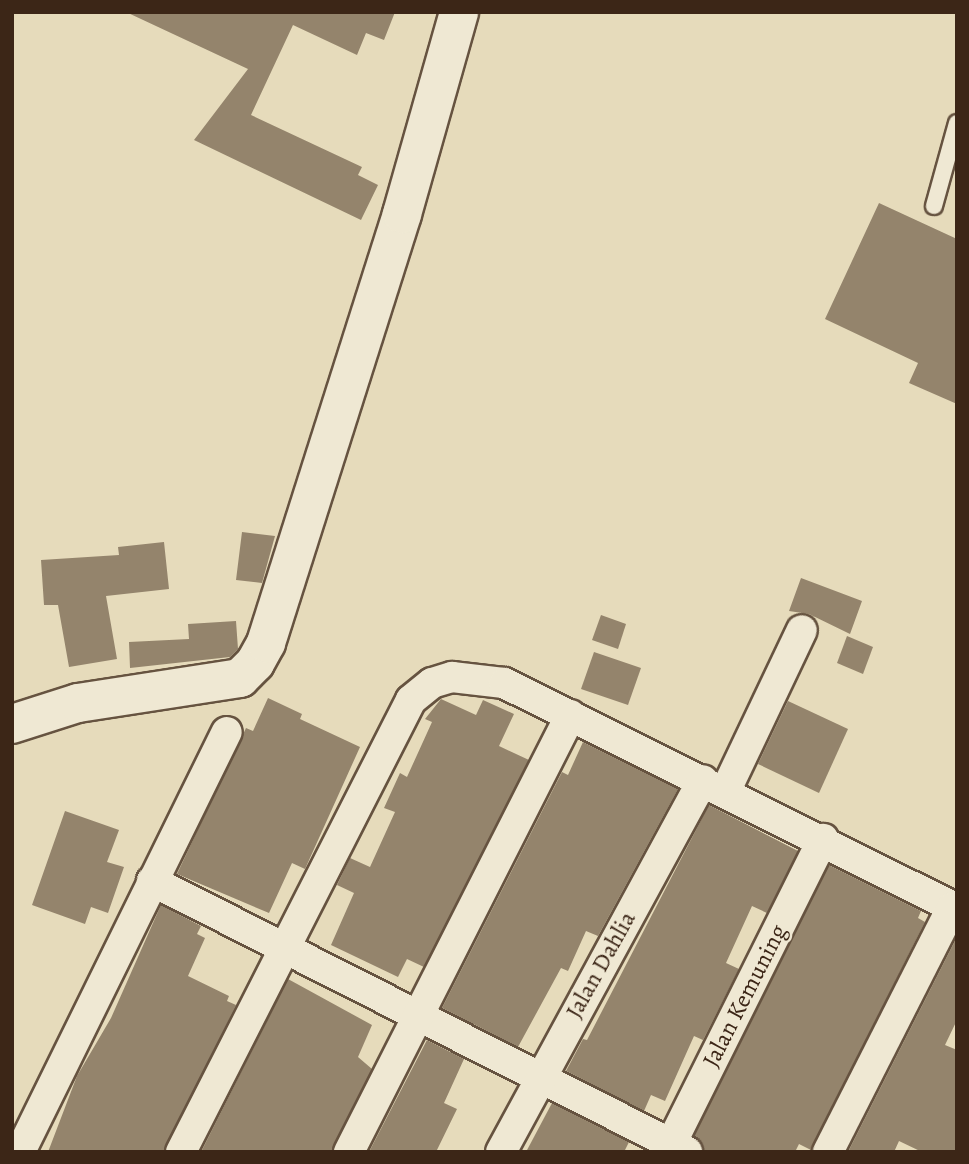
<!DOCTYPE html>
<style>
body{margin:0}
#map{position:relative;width:969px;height:1164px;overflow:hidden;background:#e6dbbb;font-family:Alegreya,serif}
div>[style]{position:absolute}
.building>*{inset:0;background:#94846c}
.roads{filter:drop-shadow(2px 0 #665340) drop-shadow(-2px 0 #665340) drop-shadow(0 2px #665340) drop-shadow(0 -2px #665340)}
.service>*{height:16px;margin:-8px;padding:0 8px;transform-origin:8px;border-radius:8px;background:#efe8d3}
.minor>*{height:30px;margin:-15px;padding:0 15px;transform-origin:15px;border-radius:15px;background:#efe8d3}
.tertiary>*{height:38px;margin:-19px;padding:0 19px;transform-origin:19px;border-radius:19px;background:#efe8d3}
span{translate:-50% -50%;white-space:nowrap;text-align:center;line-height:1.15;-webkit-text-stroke:5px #efe8d3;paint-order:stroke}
.street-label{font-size:24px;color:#3c2617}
.frame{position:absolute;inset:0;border:14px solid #3c2617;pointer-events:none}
</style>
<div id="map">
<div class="building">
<div style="clip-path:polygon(126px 12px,395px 12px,384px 40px,366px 33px,357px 55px,293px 25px,251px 115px,362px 167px,358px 175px,378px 185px,361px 220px,194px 140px,248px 69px)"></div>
<div style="clip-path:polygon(879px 203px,957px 239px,957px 404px,909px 383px,918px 363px,825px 319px)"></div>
<div style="clip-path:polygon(242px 532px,275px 536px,262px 583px,236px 580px)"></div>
<div style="clip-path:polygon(164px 542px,169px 589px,106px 596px,117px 659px,69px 667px,58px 605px,44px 605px,41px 560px,119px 555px,118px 547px)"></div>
<div style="clip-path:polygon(801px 578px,862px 601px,850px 634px,809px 614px,789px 611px)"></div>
<div style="clip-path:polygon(601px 615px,626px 624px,618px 649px,592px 640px)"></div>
<div style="clip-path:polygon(236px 621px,238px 649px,230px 657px,130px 668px,129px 642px,189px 639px,188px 624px)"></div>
<div style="clip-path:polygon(847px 636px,873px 647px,863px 674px,837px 663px)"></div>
<div style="clip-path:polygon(594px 652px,641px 668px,628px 705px,581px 689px)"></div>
<div style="clip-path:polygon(268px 698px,302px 714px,300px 719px,360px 747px,305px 869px,292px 863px,269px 913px,177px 874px,246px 728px,253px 731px)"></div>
<div style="clip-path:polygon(441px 699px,476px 715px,483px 700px,514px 714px,499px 746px,529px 760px,424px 967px,407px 959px,398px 977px,331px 945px,354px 893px,337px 885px,350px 858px,370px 867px,395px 812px,384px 808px,400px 773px,407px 777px,432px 722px,425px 719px)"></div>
<div style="clip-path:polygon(788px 701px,848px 729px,819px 793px,758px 764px)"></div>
<div style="clip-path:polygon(583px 742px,678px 789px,598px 936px,586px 931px,568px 971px,561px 968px,518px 1047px,442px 1008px,562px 772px,568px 775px)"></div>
<div style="clip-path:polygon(709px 805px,798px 851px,767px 913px,752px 906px,726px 963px,739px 969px,703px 1040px,694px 1036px,665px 1101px,651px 1095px,644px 1111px,566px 1071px,583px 1039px,587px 1040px)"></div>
<div style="clip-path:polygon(65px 811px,119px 830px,107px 862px,124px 867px,108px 913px,91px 907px,85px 924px,32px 905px)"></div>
<div style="clip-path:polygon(829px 865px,921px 911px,918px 918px,925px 922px,811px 1150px,799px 1144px,795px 1152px,704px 1152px,694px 1136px)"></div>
<div style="clip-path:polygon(161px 905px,201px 926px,197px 934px,205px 938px,188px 976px,229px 996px,227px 1001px,236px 1005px,164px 1152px,48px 1152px,77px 1076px,111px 1018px)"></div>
<div style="clip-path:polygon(957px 937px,957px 1020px,945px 1045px,957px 1050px,957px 1152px,922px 1152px,899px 1141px,894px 1152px,848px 1152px)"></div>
<div style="clip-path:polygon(288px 979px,372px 1025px,358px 1057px,372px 1069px,332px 1152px,201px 1152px)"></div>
<div style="clip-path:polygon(427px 1040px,464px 1059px,444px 1103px,457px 1109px,436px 1152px,369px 1152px)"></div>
<div style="clip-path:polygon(552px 1103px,629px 1142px,624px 1152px,526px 1152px)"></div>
</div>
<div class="roads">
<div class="service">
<div style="left:934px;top:206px;width:86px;rotate:-74.5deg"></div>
</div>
<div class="minor">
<div style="left:725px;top:792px;width:179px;rotate:-64.6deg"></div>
<div style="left:152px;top:881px;width:600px;rotate:26.86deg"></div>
<div style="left:20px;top:1152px;width:468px;rotate:-63.8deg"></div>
<div style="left:181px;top:1152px;width:507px;rotate:-63.03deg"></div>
<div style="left:411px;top:700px;width:27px;rotate:-39deg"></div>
<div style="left:432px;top:683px;width:21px;rotate:-17deg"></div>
<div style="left:452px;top:677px;width:52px;rotate:6.6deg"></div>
<div style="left:504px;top:683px;width:506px;rotate:26.51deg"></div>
<div style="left:349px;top:1152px;width:490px;rotate:-63.1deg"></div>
<div style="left:501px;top:1152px;width:423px;rotate:-61.5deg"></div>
<div style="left:667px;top:1152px;width:350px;rotate:-63.5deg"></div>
<div style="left:828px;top:1152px;width:274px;rotate:-63.1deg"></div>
</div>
<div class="tertiary">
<div style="left:12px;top:724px;width:69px;rotate:-17.7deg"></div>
<div style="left:78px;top:703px;width:164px;rotate:-8.8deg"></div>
<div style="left:240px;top:678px;width:21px;rotate:-45deg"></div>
<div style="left:255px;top:663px;width:23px;rotate:-61deg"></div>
<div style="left:266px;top:643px;width:450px;rotate:-72.4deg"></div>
<div style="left:402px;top:214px;width:210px;rotate:-74.2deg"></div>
</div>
</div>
<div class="street-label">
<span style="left:601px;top:965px;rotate:-61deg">Jalan Dahlia</span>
<span style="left:745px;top:996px;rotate:-63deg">Jalan Kemuning</span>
</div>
<div class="frame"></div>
</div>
